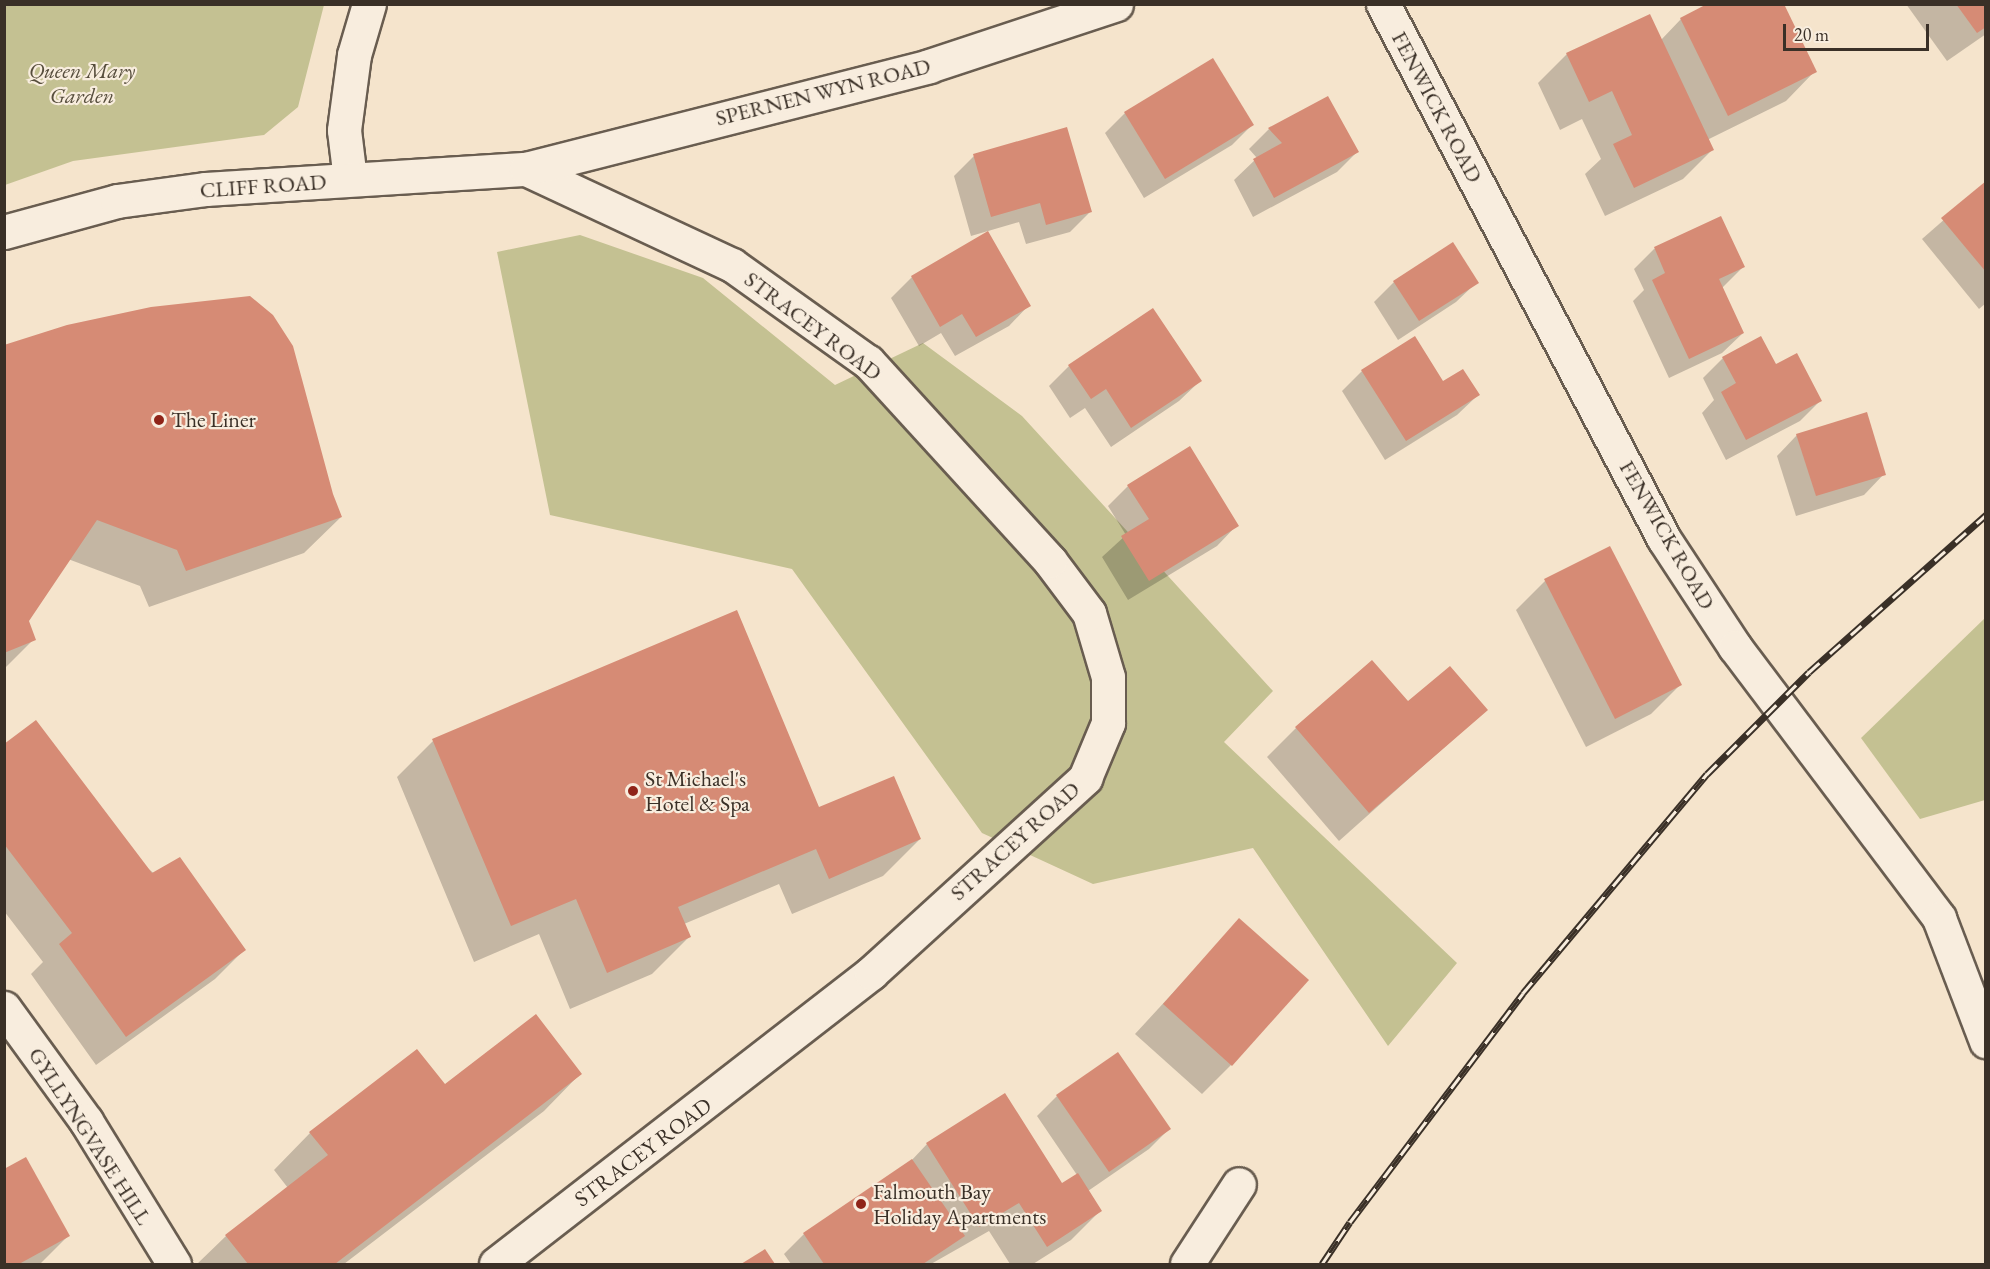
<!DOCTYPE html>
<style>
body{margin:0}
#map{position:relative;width:1990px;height:1269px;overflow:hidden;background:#f5e4cc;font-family:"EB Garamond",serif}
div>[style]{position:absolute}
.green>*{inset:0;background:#c4c192}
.shadow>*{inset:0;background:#0003}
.building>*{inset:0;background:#d68b75}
.roads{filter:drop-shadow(2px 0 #695d50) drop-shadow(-2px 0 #695d50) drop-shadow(0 2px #695d50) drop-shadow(0 -2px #695d50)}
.minor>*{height:33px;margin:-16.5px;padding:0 16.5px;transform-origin:16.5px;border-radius:16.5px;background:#f8edde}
.tertiary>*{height:33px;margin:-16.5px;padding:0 16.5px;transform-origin:16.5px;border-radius:16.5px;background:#f8edde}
.rail>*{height:7px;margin-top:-3.5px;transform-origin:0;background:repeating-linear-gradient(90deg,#f8edde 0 14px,#3a3027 0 28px);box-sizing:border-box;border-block:2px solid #3a3027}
.dots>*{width:16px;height:16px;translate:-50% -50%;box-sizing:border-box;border:3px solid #f8edde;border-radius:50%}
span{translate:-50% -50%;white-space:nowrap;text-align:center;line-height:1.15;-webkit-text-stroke:4.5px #f8edde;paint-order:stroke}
.park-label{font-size:22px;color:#564d3c;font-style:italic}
.street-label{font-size:22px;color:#3a3027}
.poi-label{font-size:22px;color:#3a3027}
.left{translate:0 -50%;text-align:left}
.frame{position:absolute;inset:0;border:6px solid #3a3027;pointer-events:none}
.scale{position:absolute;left:1783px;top:24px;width:146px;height:27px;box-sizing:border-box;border:3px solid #3a3027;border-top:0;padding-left:8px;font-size:18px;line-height:21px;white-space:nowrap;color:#3a3027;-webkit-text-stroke:4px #f8edde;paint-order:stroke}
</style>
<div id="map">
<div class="green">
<div style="clip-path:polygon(4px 5px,5px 4px,324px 5px,298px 107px,264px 135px,73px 161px,5px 185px)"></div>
<div style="clip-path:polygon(580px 235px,703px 278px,835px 385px,923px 343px,1022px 416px,1273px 691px,1224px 742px,1457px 963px,1388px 1046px,1253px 848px,1093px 884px,982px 833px,792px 569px,550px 515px,497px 252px)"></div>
<div style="clip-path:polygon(1985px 618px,1985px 800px,1920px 819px,1861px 738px)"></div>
</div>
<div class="shadow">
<div style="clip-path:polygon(1906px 4px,1986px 4px,1986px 34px,1947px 61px)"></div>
<div style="clip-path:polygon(1681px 19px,1815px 71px,1786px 101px,1707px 140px,1712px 150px,1683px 179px,1605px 216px,1585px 174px,1601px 159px,1582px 119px,1560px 130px,1538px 83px,1567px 54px,1661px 40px)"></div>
<div style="clip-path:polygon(1125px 113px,1252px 125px,1232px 145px,1144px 198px,1105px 133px)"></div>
<div style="clip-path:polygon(1269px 129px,1357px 152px,1337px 172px,1253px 217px,1234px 180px,1257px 158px,1249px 149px)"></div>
<div style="clip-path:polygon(974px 156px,1090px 212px,1070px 232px,1026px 244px,1019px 222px,971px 236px,954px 176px)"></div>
<div style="clip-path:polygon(1986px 183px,1986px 303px,1979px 309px,1922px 239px)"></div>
<div style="clip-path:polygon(1720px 218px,1743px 267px,1722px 288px,1743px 333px,1722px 353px,1669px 378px,1633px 301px,1644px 290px,1634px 269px,1654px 249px)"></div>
<div style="clip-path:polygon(988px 233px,1029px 305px,1009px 326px,955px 356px,941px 333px,919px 346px,891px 298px,912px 277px)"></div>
<div style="clip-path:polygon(1394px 282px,1477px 282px,1456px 302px,1398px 340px,1374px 302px)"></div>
<div style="clip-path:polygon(4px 347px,331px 494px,341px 517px,304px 553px,149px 607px,140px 586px,68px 559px,27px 620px,34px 639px,4px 669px)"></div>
<div style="clip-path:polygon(1723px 358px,1775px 366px,1820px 401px,1800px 421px,1726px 460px,1702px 413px,1714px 400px,1703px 378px)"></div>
<div style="clip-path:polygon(1069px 366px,1200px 381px,1179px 401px,1111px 447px,1085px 408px,1070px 418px,1049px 386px)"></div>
<div style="clip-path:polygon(1362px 371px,1443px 383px,1478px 395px,1457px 415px,1385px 460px,1342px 391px)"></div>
<div style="clip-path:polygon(1797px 435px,1884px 474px,1864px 495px,1796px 516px,1777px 456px)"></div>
<div style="clip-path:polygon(1128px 486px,1237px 525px,1217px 546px,1128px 600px,1102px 557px,1126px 535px,1108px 506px)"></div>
<div style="clip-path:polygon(1609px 548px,1680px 685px,1651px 714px,1586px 747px,1516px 610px,1545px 581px)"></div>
<div style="clip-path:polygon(1408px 703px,1486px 710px,1339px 841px,1267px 757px,1296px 728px)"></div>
<div style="clip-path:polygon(433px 741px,818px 809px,920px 839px,883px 876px,792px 914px,779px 884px,684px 924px,689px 937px,652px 974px,570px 1009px,539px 934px,474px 962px,397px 777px)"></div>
<div style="clip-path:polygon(4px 746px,244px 950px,215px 979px,96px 1065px,31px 974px,43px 962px,4px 911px)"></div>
<div style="clip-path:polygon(1239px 921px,1231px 1065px,1202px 1094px,1135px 1034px)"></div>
<div style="clip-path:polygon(580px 1074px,544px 1111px,344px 1264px,197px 1264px,226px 1236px,288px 1188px,274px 1170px,310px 1133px,444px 1086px)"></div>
<div style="clip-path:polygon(1057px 1096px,1169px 1129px,1149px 1149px,1088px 1191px,1100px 1211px,1071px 1240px,1033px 1264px,1010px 1264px,989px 1231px,931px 1264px,791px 1264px,784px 1254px,804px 1234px,910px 1162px,927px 1144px,1061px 1185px,1077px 1175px,1037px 1116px)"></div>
<div style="clip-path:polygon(4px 1171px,68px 1236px,40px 1264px,4px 1264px)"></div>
</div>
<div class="building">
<div style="clip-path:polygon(1707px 4px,1784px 4px,1817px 72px,1728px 116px,1680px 18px)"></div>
<div style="clip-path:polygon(1956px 4px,1986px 4px,1986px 27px,1977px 33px)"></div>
<div style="clip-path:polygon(1650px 14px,1714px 150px,1634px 188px,1613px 144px,1632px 135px,1612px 91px,1589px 102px,1566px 53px)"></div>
<div style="clip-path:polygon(1213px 58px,1254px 125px,1165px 179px,1124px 112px)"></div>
<div style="clip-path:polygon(1328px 96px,1359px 152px,1274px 198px,1253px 159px,1282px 143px,1268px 128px)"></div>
<div style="clip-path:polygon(1067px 127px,1092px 212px,1046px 225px,1040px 203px,991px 217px,973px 154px)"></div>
<div style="clip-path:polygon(1986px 181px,1986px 272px,1941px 218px)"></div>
<div style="clip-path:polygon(1721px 216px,1745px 267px,1719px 279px,1744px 333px,1689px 359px,1652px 280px,1665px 273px,1654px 247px)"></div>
<div style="clip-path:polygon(988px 231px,1031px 306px,976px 337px,962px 314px,940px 327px,911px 276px)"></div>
<div style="clip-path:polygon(1453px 242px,1479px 283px,1419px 321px,1393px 281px)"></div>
<div style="clip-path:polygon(250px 296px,273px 315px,293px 346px,333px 494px,342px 517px,186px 571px,177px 550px,97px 520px,29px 621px,36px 640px,4px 653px,4px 345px,67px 325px,151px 307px)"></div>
<div style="clip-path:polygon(1153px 308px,1202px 381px,1131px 428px,1106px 389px,1091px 399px,1068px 365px)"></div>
<div style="clip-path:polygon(1415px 336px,1443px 381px,1463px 369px,1480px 395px,1406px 441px,1361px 370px)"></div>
<div style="clip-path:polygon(1761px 336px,1776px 364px,1797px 353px,1822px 401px,1746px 440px,1721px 392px,1736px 383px,1722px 357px)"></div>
<div style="clip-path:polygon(1867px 412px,1886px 475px,1816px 496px,1796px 434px)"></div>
<div style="clip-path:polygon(1190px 446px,1239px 526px,1149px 581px,1121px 536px,1149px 519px,1127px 485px)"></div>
<div style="clip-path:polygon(1610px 546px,1682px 685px,1615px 719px,1544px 579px)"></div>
<div style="clip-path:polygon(737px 610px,819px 807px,894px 776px,921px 839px,829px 879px,816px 849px,678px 907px,691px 937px,607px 973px,576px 899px,511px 926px,432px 739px)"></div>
<div style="clip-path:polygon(1372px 660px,1408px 701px,1450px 666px,1488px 710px,1369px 813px,1295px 727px)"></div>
<div style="clip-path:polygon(36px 720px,152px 873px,180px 857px,246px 950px,126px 1037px,59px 944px,72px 933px,4px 844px,4px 744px)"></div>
<div style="clip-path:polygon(1239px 918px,1309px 980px,1232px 1066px,1163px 1004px)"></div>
<div style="clip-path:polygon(536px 1014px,582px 1074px,335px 1264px,248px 1264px,225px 1235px,328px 1155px,309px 1132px,417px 1049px,445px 1084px)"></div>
<div style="clip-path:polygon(1118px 1052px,1171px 1129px,1109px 1172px,1056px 1095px)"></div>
<div style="clip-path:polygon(1005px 1093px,1062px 1183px,1078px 1173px,1102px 1211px,1047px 1247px,1019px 1203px,979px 1227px,926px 1143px)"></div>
<div style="clip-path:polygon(26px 1157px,70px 1236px,19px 1264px,4px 1264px,4px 1169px)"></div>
<div style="clip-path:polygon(912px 1159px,965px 1236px,923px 1264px,824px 1264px,803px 1233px)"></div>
<div style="clip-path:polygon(765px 1249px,775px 1264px,741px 1264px)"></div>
</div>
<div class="roads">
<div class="minor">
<div style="left:1383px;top:4px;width:604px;rotate:62.29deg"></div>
<div style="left:1664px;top:539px;width:129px;rotate:56.7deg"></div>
<div style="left:1735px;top:647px;width:339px;rotate:53deg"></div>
<div style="left:1939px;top:918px;width:132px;rotate:69.1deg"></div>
<div style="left:350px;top:179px;width:49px;rotate:-97deg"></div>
<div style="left:344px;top:130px;width:76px;rotate:-82.4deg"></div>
<div style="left:354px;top:55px;width:53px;rotate:-73.6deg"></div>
<div style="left:4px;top:1008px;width:140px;rotate:54deg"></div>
<div style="left:86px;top:1121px;width:168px;rotate:58.4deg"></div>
<div style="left:496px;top:1264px;width:475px;rotate:-37.8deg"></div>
<div style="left:871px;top:973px;width:290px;rotate:-42.3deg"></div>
<div style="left:1085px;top:778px;width:60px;rotate:-67.3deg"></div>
<div style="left:1108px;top:723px;width:46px;rotate:-90deg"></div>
<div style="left:1108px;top:677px;width:67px;rotate:-106.5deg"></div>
<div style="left:1089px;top:613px;width:65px;rotate:-126.9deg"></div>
<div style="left:1050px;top:561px;width:270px;rotate:-132.4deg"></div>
<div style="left:868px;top:362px;width:167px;rotate:-144.5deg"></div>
<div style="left:732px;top:265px;width:227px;rotate:-155deg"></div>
<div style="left:1187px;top:1264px;width:95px;rotate:-57deg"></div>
</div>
<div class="tertiary">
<div style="left:4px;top:232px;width:117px;rotate:-15.3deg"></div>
<div style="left:117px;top:201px;width:90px;rotate:-7.7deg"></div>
<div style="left:206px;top:189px;width:321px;rotate:-3.6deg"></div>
<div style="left:526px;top:169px;width:416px;rotate:-14.3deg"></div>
<div style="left:929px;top:66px;width:197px;rotate:-18.3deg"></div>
</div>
</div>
<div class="rail">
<div style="left:1322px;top:1264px;width:50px;rotate:-56.3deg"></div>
<div style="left:1350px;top:1222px;width:287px;rotate:-52.9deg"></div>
<div style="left:1523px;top:993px;width:286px;rotate:-50deg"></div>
<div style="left:1707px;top:774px;width:144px;rotate:-45deg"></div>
<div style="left:1809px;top:672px;width:237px;rotate:-41.6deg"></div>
</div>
<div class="dots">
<div style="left:159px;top:420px;background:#8f2418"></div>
<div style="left:633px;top:791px;background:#8f2418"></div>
<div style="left:861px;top:1204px;background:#8f2418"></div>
</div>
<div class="park-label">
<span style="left:82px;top:83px">Queen Mary<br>Garden</span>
</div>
<div class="street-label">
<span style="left:823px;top:92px;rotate:-14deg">SPERNEN WYN ROAD</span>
<span style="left:1437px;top:107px;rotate:62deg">FENWICK ROAD</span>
<span style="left:263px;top:186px;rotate:-4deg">CLIFF ROAD</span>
<span style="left:813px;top:326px;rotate:37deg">STRACEY ROAD</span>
<span style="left:1667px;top:535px;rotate:60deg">FENWICK ROAD</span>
<span style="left:1015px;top:841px;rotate:-42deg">STRACEY ROAD</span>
<span style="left:90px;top:1136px;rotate:57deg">GYLLYNGVASE HILL</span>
<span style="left:643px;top:1152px;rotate:-37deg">STRACEY ROAD</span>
</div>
<div class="poi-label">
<span class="left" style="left:171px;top:420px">The Liner</span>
<span class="left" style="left:645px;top:791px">St Michael's<br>Hotel &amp; Spa</span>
<span class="left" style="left:873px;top:1204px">Falmouth Bay<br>Holiday Apartments</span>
</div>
<div class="frame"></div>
<div class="scale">20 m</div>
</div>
